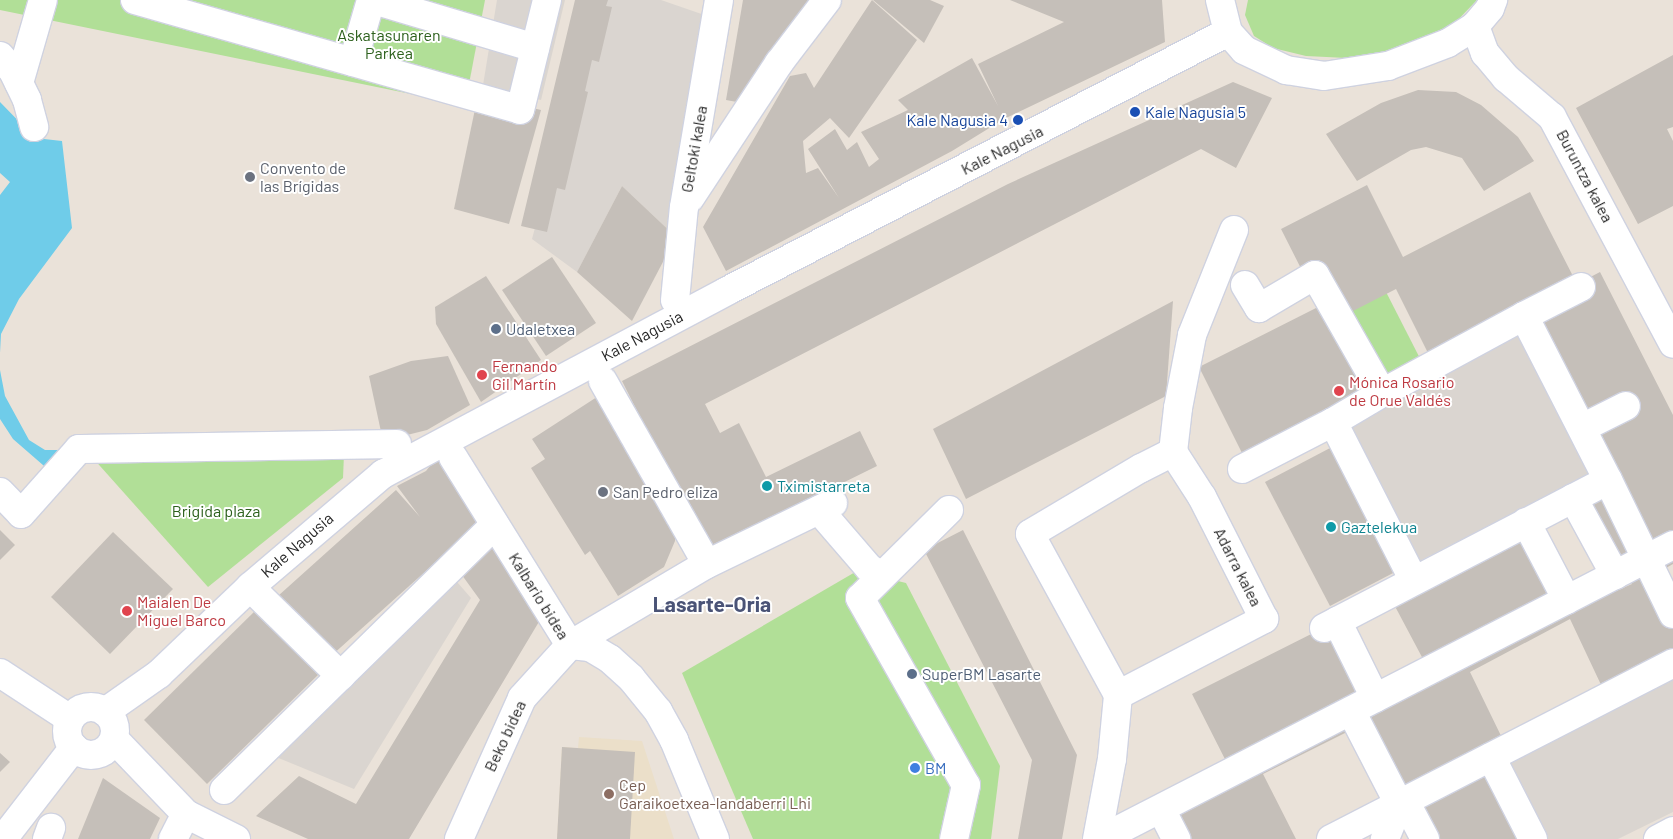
<!DOCTYPE html>
<meta charset="utf-8">
<style>
body{margin:0}
#map{position:relative;width:1673px;height:839px;overflow:hidden;background:#eae2d9;font-family:Barlow,sans-serif}
div>[style]{position:absolute}
.education>*{inset:0;background:#ebdfc9}
.green>*{inset:0;background:#b1df97}
.plaza>*{inset:0;background:#dad5d0}
.water>*{inset:0;background:#6fcce9}
.building>*{inset:0;background:#c5bfb9}
.roads{filter:drop-shadow(1px 0 #cfd2e0) drop-shadow(-1px 0 #cfd2e0) drop-shadow(0 1px #cfd2e0) drop-shadow(0 -1px #cfd2e0)}
.street>*{height:28px;margin:-14px;padding:0 14px;transform-origin:14px;border-radius:14px;background:#fff}
.street>.ring{margin:-14px;padding:0;box-sizing:content-box;background:none;border:28px solid #fff;border-radius:50%}
.dots>*{width:14px;height:14px;translate:-50% -50%;box-sizing:border-box;border:2px solid #fff;border-radius:50%}
span{translate:-50% -50%;white-space:nowrap;text-align:center;line-height:1.15;-webkit-text-stroke:4px #fff;paint-order:stroke}
.park-label{font-size:16px;color:#2c601c}
.transit-label{font-size:16px;color:#164399}
.left{translate:0 -50%;text-align:left}
.right{translate:-100% -50%;text-align:right}
.street-label{font-size:16px;color:#272727}
.worship-label{font-size:16px;color:#5b616d}
.service-label{font-size:16px;color:#4e5e75}
.health-label{font-size:16px;color:#be3a42}
.culture-label{font-size:16px;color:#0d838f}
.shop-label{font-size:16px;color:#366cbe}
.education-label{font-size:16px;color:#785e54}
.district-label{font-size:21px;color:#4a5376;font-weight:700}
</style>
<div id="map">
<div class="education">
<div style="clip-path:polygon(579px 737px,642px 741px,674px 839px,557px 839px,562px 747px,578px 748px)"></div>
</div>
<div class="green">
<div style="clip-path:polygon(0 0,485px 0,465px 105px,0 10px)"></div>
<div style="clip-path:polygon(1248px 0,1477px 0,1452px 26px,1422px 40px,1385px 52px,1347px 58px,1306px 56px,1273px 48px,1254px 36px,1245px 15px)"></div>
<div style="clip-path:polygon(1384px 288px,1430px 378px,1393px 459px,1335px 310px)"></div>
<div style="clip-path:polygon(344px 454px,343px 478px,208px 587px,92px 457px)"></div>
<div style="clip-path:polygon(857px 571px,906px 583px,1000px 766px,991px 839px,753px 839px,682px 673px)"></div>
</div>
<div class="plaza">
<div style="clip-path:polygon(497px 0,565px 0,541px 100px,483px 85px)"></div>
<div style="clip-path:polygon(596px 0,661px 0,716px 19px,676px 237px,622px 186px,577px 272px,532px 239px)"></div>
<div style="clip-path:polygon(1526px 329px,1598px 470px,1402px 570px,1330px 429px)"></div>
<div style="clip-path:polygon(444px 567px,471px 598px,354px 789px,259px 750px)"></div>
<div style="clip-path:polygon(1673px 677px,1673px 812px,1618px 839px,1540px 839px,1502px 761px)"></div>
</div>
<div class="water">
<div style="clip-path:polygon(0 102px,35px 138px,62px 141px,72px 228px,19px 299px,1px 334px,0 353px,0 195px,10px 182px,0 173px)"></div>
<div style="clip-path:polygon(0 370px,5px 396px,29px 440px,45px 450px,61px 450px,51px 472px,13px 439px,0 419px)"></div>
</div>
<div class="building">
<div style="clip-path:polygon(575px 0,608px 0,606px 6px,612px 7px,599px 62px,592px 60px,585px 91px,588px 92px,565px 190px,557px 188px,547px 232px,521px 226px)"></div>
<div style="clip-path:polygon(743px 0,811px 0,748px 104px,726px 100px)"></div>
<div style="clip-path:polygon(872px 0,917px 40px,849px 138px,830px 118px,803px 141px,806px 173px,818px 168px,839px 198px,808px 149px,835px 129px,847px 150px,857px 142px,869px 167px,879px 159px,861px 132px,908px 110px,898px 100px,972px 58px,998px 106px,978px 64px,1064px 22px,1010px 0,1162px 0,1165px 42px,1004px 119px,952px 151px,726px 271px,703px 227px,790px 76px,806px 73px,814px 88px)"></div>
<div style="clip-path:polygon(873px 0,930px 0,944px 6px,924px 43px)"></div>
<div style="clip-path:polygon(1673px 55px,1673px 127px,1667px 129px,1673px 141px,1673px 206px,1638px 224px,1576px 108px)"></div>
<div style="clip-path:polygon(1233px 82px,1272px 98px,1236px 168px,1201px 149px,705px 404px,720px 433px,739px 423px,766px 477px,860px 431px,877px 466px,707px 550px,622px 381px,1008px 184px)"></div>
<div style="clip-path:polygon(1418px 90px,1456px 92px,1481px 105px,1518px 137px,1534px 161px,1484px 191px,1462px 158px,1426px 147px,1411px 150px,1357px 181px,1326px 134px,1381px 103px)"></div>
<div style="clip-path:polygon(478px 95px,541px 110px,509px 224px,454px 209px)"></div>
<div style="clip-path:polygon(1367px 185px,1403px 257px,1530px 192px,1577px 284px,1600px 272px,1673px 415px,1673px 564px,1666px 568px,1673px 583px,1673px 656px,1603px 689px,1570px 619px,1470px 672px,1505px 744px,1405px 793px,1369px 721px,1263px 774px,1296px 839px,1183px 839px,1166px 805px,1232px 773px,1192px 694px,1347px 616px,1388px 697px,1432px 676px,1389px 595px,1535px 518px,1582px 606px,1632px 584px,1587px 496px,1622px 479px,1534px 306px,1431px 359px,1396px 289px,1353px 311px,1392px 388px,1246px 461px,1199px 367px,1320px 306px,1281px 229px)"></div>
<div style="clip-path:polygon(622px 186px,676px 237px,632px 321px,577px 272px)"></div>
<div style="clip-path:polygon(552px 257px,596px 323px,546px 356px,502px 290px)"></div>
<div style="clip-path:polygon(486px 276px,541px 360px,481px 402px,436px 324px,435px 307px)"></div>
<div style="clip-path:polygon(1173px 301px,1166px 396px,966px 499px,933px 429px)"></div>
<div style="clip-path:polygon(448px 356px,470px 405px,427px 430px,383px 441px,369px 376px,411px 361px)"></div>
<div style="clip-path:polygon(600px 395px,675px 516px,675px 541px,664px 567px,618px 596px,590px 551px,585px 555px,531px 468px,545px 459px,532px 439px)"></div>
<div style="clip-path:polygon(1332px 447px,1395px 572px,1330px 606px,1265px 482px)"></div>
<div style="clip-path:polygon(437px 457px,543px 615px,409px 839px,308px 839px,256px 816px,299px 776px,356px 804px,480px 600px,446px 553px,331px 656px,278px 596px,396px 490px,420px 517px,397px 486px,426px 471px)"></div>
<div style="clip-path:polygon(0 530px,15px 545px,0 560px)"></div>
<div style="clip-path:polygon(963px 530px,1077px 755px,1062px 839px,1018px 839px,1032px 760px,924px 550px)"></div>
<div style="clip-path:polygon(113px 532px,173px 589px,110px 654px,51px 597px)"></div>
<div style="clip-path:polygon(257px 609px,320px 673px,207px 784px,144px 720px)"></div>
<div style="clip-path:polygon(562px 747px,635px 752px,630px 839px,557px 839px)"></div>
<div style="clip-path:polygon(0 753px,10px 762px,0 772px)"></div>
<div style="clip-path:polygon(1497px 770px,1533px 839px,1434px 839px,1419px 810px)"></div>
<div style="clip-path:polygon(103px 778px,160px 818px,150px 839px,78px 839px)"></div>
</div>
<div class="roads">
<div class="street">
<div style="left:135px;top:0;width:400px;rotate:15.9deg"></div>
<div style="left:520px;top:110px;width:113px;rotate:-76.2deg"></div>
<div style="left:374px;top:0;width:168px;rotate:16.6deg"></div>
<div style="left:1220px;top:0;width:33px;rotate:76deg"></div>
<div style="left:1228px;top:32px;width:24px;rotate:48deg"></div>
<div style="left:1244px;top:50px;width:47px;rotate:25.5deg"></div>
<div style="left:1286px;top:70px;width:38px;rotate:9deg"></div>
<div style="left:1324px;top:76px;width:65px;rotate:-8.9deg"></div>
<div style="left:1388px;top:66px;width:64px;rotate:-21deg"></div>
<div style="left:1448px;top:43px;width:32px;rotate:-32deg"></div>
<div style="left:1475px;top:26px;width:23px;rotate:-50deg"></div>
<div style="left:1490px;top:8px;width:9px;rotate:-69deg"></div>
<div style="left:1475px;top:26px;width:29px;rotate:70deg"></div>
<div style="left:1485px;top:53px;width:33px;rotate:50deg"></div>
<div style="left:1506px;top:78px;width:60px;rotate:40.3deg"></div>
<div style="left:1552px;top:117px;width:257px;rotate:61.9deg"></div>
<div style="left:0;top:56px;width:20px;rotate:49deg"></div>
<div style="left:13px;top:71px;width:32px;rotate:64deg"></div>
<div style="left:27px;top:100px;width:28px;rotate:75deg"></div>
<div style="left:353px;top:62px;width:65px;rotate:-73.8deg"></div>
<div style="left:19px;top:83px;width:86px;rotate:-73.9deg"></div>
<div style="left:690px;top:198px;width:162px;rotate:-56.6deg"></div>
<div style="left:779px;top:63px;width:79px;rotate:-52.7deg"></div>
<div style="left:1245px;top:285px;width:27px;rotate:59deg"></div>
<div style="left:1259px;top:308px;width:65px;rotate:-30.5deg"></div>
<div style="left:1315px;top:275px;width:136px;rotate:60.4deg"></div>
<div style="left:1382px;top:393px;width:57px;rotate:149.4deg"></div>
<div style="left:1581px;top:287px;width:64px;rotate:153deg"></div>
<div style="left:1524px;top:316px;width:184px;rotate:62.9deg"></div>
<div style="left:675px;top:300px;width:93px;rotate:-84.5deg"></div>
<div style="left:684px;top:207px;width:210px;rotate:-80.4deg"></div>
<div style="left:603px;top:381px;width:210px;rotate:60.4deg"></div>
<div style="left:1382px;top:393px;width:162px;rotate:-28.5deg"></div>
<div style="left:1582px;top:428px;width:49px;rotate:-26.6deg"></div>
<div style="left:1173px;top:452px;width:36px;rotate:153deg"></div>
<div style="left:1141px;top:468px;width:129px;rotate:149.3deg"></div>
<div style="left:1030px;top:534px;width:183px;rotate:61.3deg"></div>
<div style="left:1118px;top:695px;width:165px;rotate:-27.5deg"></div>
<div style="left:1264px;top:619px;width:137px;rotate:-116.9deg"></div>
<div style="left:1202px;top:497px;width:54px;rotate:-122.8deg"></div>
<div style="left:1173px;top:452px;width:44px;rotate:-83.5deg"></div>
<div style="left:1178px;top:408px;width:74px;rotate:-79.1deg"></div>
<div style="left:1192px;top:335px;width:113px;rotate:-68.2deg"></div>
<div style="left:453px;top:457px;width:221px;rotate:58.1deg"></div>
<div style="left:1242px;top:469px;width:102px;rotate:-27.3deg"></div>
<div style="left:1333px;top:422px;width:178px;rotate:63deg"></div>
<div style="left:0;top:492px;width:30px;rotate:46deg"></div>
<div style="left:21px;top:514px;width:87px;rotate:-48.3deg"></div>
<div style="left:79px;top:449px;width:318px;rotate:-0.9deg"></div>
<div style="left:1573px;top:498px;width:88px;rotate:61.4deg"></div>
<div style="left:819px;top:510px;width:77px;rotate:49.2deg"></div>
<div style="left:869px;top:568px;width:15px;rotate:32deg"></div>
<div style="left:949px;top:510px;width:125px;rotate:135.3deg"></div>
<div style="left:860px;top:598px;width:215px;rotate:60.5deg"></div>
<div style="left:966px;top:785px;width:55px;rotate:102.5deg"></div>
<div style="left:1526px;top:522px;width:88px;rotate:62.3deg"></div>
<div style="left:250px;top:587px;width:127px;rotate:44.4deg"></div>
<div style="left:1337px;top:621px;width:86px;rotate:63.7deg"></div>
<div style="left:1324px;top:628px;width:320px;rotate:-27.5deg"></div>
<div style="left:1608px;top:480px;width:149px;rotate:64.1deg"></div>
<div style="left:570px;top:645px;width:20px;rotate:6deg"></div>
<div style="left:590px;top:647px;width:23px;rotate:31deg"></div>
<div style="left:610px;top:659px;width:28px;rotate:42deg"></div>
<div style="left:631px;top:678px;width:43px;rotate:50.7deg"></div>
<div style="left:658px;top:711px;width:33px;rotate:61deg"></div>
<div style="left:674px;top:740px;width:107px;rotate:67.5deg"></div>
<div style="left:0;top:673px;width:84px;rotate:33.3deg"></div>
<div class="ring" style="left:67px;top:707px;width:20px;height:20px"></div>
<div style="left:1351px;top:711px;width:105px;rotate:62.7deg"></div>
<div style="left:1399px;top:804px;width:38px;rotate:112deg"></div>
<div style="left:105px;top:712px;width:66px;rotate:-35.1deg"></div>
<div style="left:159px;top:674px;width:126px;rotate:-43.7deg"></div>
<div style="left:250px;top:587px;width:175px;rotate:-40.4deg"></div>
<div style="left:383px;top:474px;width:390px;rotate:-28deg"></div>
<div style="left:727px;top:291px;width:564px;rotate:-27.34deg"></div>
<div style="left:114px;top:739px;width:104px;rotate:46.2deg"></div>
<div style="left:186px;top:814px;width:56px;rotate:26.6deg"></div>
<div style="left:1491px;top:757px;width:92px;rotate:62.9deg"></div>
<div style="left:224px;top:790px;width:379px;rotate:-44.4deg"></div>
<div style="left:1405px;top:801px;width:43px;rotate:62.2deg"></div>
<div style="left:1161px;top:809px;width:34px;rotate:63deg"></div>
<div style="left:3px;top:839px;width:116px;rotate:-52.3deg"></div>
<div style="left:47px;top:839px;width:12px;rotate:-70deg"></div>
<div style="left:173px;top:839px;width:28px;rotate:-63deg"></div>
<div style="left:459px;top:839px;width:154px;rotate:-65.9deg"></div>
<div style="left:522px;top:698px;width:72px;rotate:-47.8deg"></div>
<div style="left:570px;top:645px;width:159px;rotate:-30.6deg"></div>
<div style="left:707px;top:564px;width:140px;rotate:-25.8deg"></div>
<div style="left:1097px;top:839px;width:81px;rotate:-79.4deg"></div>
<div style="left:1112px;top:759px;width:64px;rotate:-84.6deg"></div>
<div style="left:1101px;top:839px;width:643px;rotate:-27.2deg"></div>
<div style="left:1331px;top:839px;width:385px;rotate:-27.2deg"></div>
<div style="left:1658px;top:839px;width:17px;rotate:-28deg"></div>
</div>
</div>
<div class="dots">
<div style="left:1135px;top:112px;background:#1a4fb4"></div>
<div style="left:1018px;top:120px;background:#1a4fb4"></div>
<div style="left:250px;top:177px;background:#6b7280"></div>
<div style="left:496px;top:329px;background:#5c6f8a"></div>
<div style="left:482px;top:375px;background:#e0444e"></div>
<div style="left:1339px;top:391px;background:#e0444e"></div>
<div style="left:767px;top:486px;background:#0f9aa8"></div>
<div style="left:603px;top:492px;background:#6b7280"></div>
<div style="left:1331px;top:527px;background:#0f9aa8"></div>
<div style="left:127px;top:611px;background:#e0444e"></div>
<div style="left:912px;top:674px;background:#5c6f8a"></div>
<div style="left:915px;top:768px;background:#3f7fe0"></div>
<div style="left:609px;top:794px;background:#8d6e63"></div>
</div>
<div class="park-label">
<span style="left:389px;top:44px">Askatasunaren<br>Parkea</span>
<span style="left:216px;top:511px">Brigida plaza</span>
</div>
<div class="transit-label">
<span class="left" style="left:1145px;top:112px">Kale Nagusia 5</span>
<span class="right" style="left:1008px;top:120px">Kale Nagusia 4</span>
</div>
<div class="street-label">
<span style="left:694px;top:149px;rotate:-80deg">Geltoki kalea</span>
<span style="left:1002px;top:150px;rotate:-27deg">Kale Nagusia</span>
<span style="left:1585px;top:176px;rotate:62deg">Buruntza kalea</span>
<span style="left:642px;top:336px;rotate:-28deg">Kale Nagusia</span>
<span style="left:297px;top:545px;rotate:-41deg">Kale Nagusia</span>
<span style="left:1238px;top:567px;rotate:63deg">Adarra kalea</span>
<span style="left:539px;top:596px;rotate:58deg">Kalbario bidea</span>
<span style="left:505px;top:736px;rotate:-65deg">Beko bidea</span>
</div>
<div class="worship-label">
<span class="left" style="left:260px;top:177px">Convento de<br>las Brígidas</span>
<span class="left" style="left:613px;top:492px">San Pedro eliza</span>
</div>
<div class="service-label">
<span class="left" style="left:506px;top:329px">Udaletxea</span>
<span class="left" style="left:922px;top:674px">SuperBM Lasarte</span>
</div>
<div class="health-label">
<span class="left" style="left:492px;top:375px">Fernando<br>Gil Martín</span>
<span class="left" style="left:1349px;top:391px">Mónica Rosario<br>de Orue Valdés</span>
<span class="left" style="left:137px;top:611px">Maialen De<br>Miguel Barco</span>
</div>
<div class="culture-label">
<span class="left" style="left:777px;top:486px">Tximistarreta</span>
<span class="left" style="left:1341px;top:527px">Gaztelekua</span>
</div>
<div class="shop-label">
<span class="left" style="left:925px;top:768px">BM</span>
</div>
<div class="education-label">
<span class="left" style="left:619px;top:794px">Cep<br>Garaikoetxea-landaberri Lhi</span>
</div>
<div class="district-label">
<span style="left:712px;top:604px">Lasarte-Oria</span>
</div>
</div>
